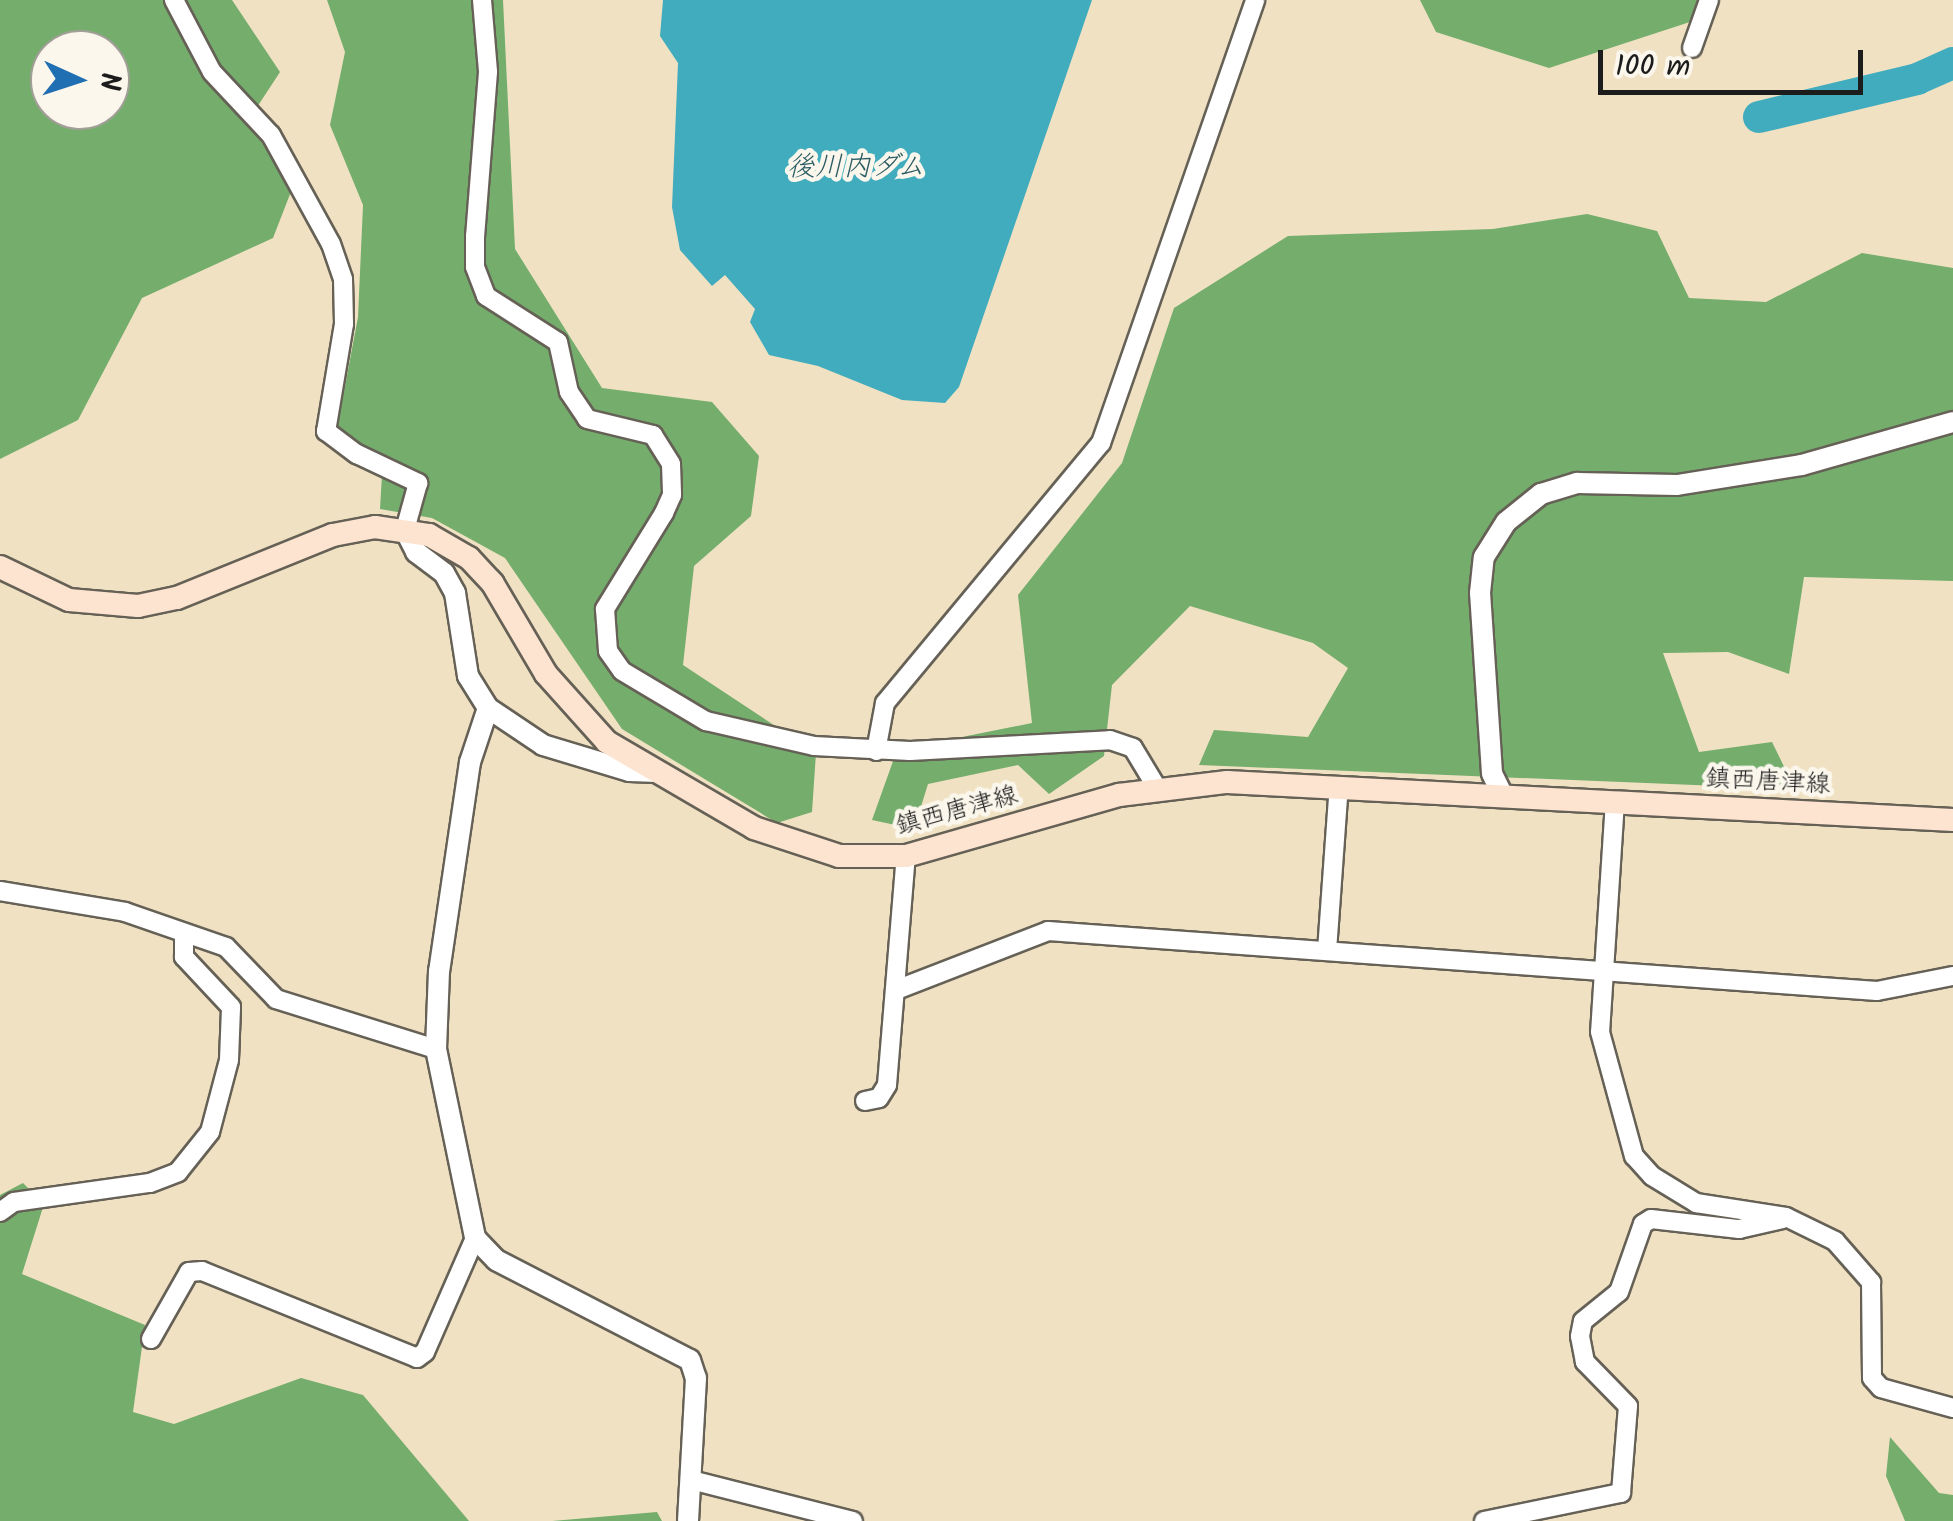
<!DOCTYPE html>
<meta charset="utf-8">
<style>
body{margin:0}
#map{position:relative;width:1953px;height:1521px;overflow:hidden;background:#f0e1c3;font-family:Kalam,"Klee One",sans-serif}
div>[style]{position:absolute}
.forest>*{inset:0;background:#74ad6c}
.water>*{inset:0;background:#40acbe}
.river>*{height:32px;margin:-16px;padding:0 16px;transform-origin:16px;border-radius:16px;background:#40acbe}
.roads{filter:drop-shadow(2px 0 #666156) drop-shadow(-2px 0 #666156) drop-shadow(0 2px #666156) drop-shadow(0 -2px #666156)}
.minor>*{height:18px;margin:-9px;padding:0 9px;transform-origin:9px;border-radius:9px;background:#fff}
.tertiary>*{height:20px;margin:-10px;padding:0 10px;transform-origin:10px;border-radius:10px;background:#fff}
.secondary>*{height:22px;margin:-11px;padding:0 11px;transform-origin:11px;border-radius:11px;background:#fde4d0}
span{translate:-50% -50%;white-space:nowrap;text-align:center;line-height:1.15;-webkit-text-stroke:9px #fbf7ec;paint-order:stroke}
.street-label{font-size:25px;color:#1c1c1c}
.water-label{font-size:28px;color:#2c5d65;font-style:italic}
.north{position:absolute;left:30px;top:30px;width:100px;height:100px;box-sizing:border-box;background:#fbf7ec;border:2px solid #a29f99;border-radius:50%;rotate:93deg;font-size:28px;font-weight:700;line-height:40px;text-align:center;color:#1c1c1c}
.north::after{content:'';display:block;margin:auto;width:35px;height:45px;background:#1f6fb2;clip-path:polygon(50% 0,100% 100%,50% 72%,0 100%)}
.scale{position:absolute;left:1598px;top:50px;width:265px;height:45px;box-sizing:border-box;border:5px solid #1c1c1c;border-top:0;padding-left:12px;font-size:30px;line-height:35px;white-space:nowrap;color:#1c1c1c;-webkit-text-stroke:8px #fbf7ec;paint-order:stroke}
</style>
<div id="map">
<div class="forest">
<div style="clip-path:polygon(evenodd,0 0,232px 0,280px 72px,248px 121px,292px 189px,273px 238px,142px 298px,78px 420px,0 459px,0 0,50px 50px,110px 50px,110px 110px,50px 110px,50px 50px)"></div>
<div style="clip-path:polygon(327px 0,503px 0,515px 249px,602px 388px,712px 402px,759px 456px,751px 516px,694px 566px,683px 665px,816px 753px,812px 812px,777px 823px,622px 729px,505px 558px,432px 518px,380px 509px,383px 458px,336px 434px,358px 317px,363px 205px,330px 125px,345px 52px)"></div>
<div style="clip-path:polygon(1420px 0,1703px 0,1696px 20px,1549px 68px,1436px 32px)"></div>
<div style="clip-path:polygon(1587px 214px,1657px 231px,1689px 298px,1766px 302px,1862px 253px,1953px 268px,1953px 581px,1804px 577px,1789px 674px,1728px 652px,1663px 653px,1699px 752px,1772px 742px,1795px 789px,1199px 765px,1214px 730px,1308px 737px,1348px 668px,1313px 643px,1190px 606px,1112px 685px,1104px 756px,1049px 794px,1018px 765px,928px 784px,914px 829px,872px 820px,897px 750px,1032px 723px,1018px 595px,1122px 463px,1174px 308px,1288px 236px,1493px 229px)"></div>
<div style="clip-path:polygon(23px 1183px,44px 1204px,22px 1274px,145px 1325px,133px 1412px,174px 1424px,301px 1378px,363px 1395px,469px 1521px,0 1521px,0 1195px)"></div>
<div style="clip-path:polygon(1890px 1437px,1939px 1493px,1953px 1495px,1953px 1521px,1905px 1521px,1886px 1476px)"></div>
<div style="clip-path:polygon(657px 1512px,662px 1521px,551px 1521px,552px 1521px)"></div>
</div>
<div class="water">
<div style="clip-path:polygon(663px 0,1092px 0,959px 387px,945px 403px,902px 400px,818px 366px,769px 355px,750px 322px,755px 309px,725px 275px,712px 286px,680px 250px,672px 207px,678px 63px,660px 36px)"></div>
</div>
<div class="river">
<div style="left:1759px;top:117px;width:163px;rotate:-13.5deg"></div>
<div style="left:1917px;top:79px;width:39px;rotate:-24deg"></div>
</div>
<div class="roads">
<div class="minor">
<div style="left:174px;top:0;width:81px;rotate:62.2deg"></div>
<div style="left:212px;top:72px;width:86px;rotate:46.9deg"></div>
<div style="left:271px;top:135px;width:124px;rotate:61.2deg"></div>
<div style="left:331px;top:244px;width:37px;rotate:71deg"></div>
<div style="left:343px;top:279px;width:45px;rotate:88.7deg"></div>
<div style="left:344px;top:324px;width:109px;rotate:99.5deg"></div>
<div style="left:326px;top:431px;width:39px;rotate:37deg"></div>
<div style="left:357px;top:454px;width:68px;rotate:25.4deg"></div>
<div style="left:418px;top:483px;width:49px;rotate:105.5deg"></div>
<div style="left:482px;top:0;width:72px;rotate:85.2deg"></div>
<div style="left:488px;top:72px;width:165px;rotate:94.5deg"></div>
<div style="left:475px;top:236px;width:31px;rotate:90deg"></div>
<div style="left:475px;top:267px;width:31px;rotate:69deg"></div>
<div style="left:486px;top:296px;width:85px;rotate:32.6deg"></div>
<div style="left:558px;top:342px;width:51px;rotate:77.6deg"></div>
<div style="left:569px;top:392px;width:32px;rotate:56deg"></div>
<div style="left:587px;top:419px;width:68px;rotate:13.6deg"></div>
<div style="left:653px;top:435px;width:34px;rotate:58deg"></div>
<div style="left:671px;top:464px;width:31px;rotate:88deg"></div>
<div style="left:672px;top:495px;width:20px;rotate:114deg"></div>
<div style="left:664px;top:513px;width:113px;rotate:121.6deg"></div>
<div style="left:605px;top:609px;width:42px;rotate:85.9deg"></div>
<div style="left:608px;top:651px;width:24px;rotate:55deg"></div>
<div style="left:622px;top:671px;width:98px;rotate:30.8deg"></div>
<div style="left:706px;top:721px;width:111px;rotate:13deg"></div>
<div style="left:814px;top:746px;width:96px;rotate:3deg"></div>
<div style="left:910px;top:751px;width:200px;rotate:-3.1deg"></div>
<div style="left:1110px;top:740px;width:24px;rotate:19deg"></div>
<div style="left:1133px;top:748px;width:47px;rotate:59deg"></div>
<div style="left:1692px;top:48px;width:51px;rotate:-70.5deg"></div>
<div style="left:876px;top:751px;width:49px;rotate:-79.4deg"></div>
<div style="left:885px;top:703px;width:338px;rotate:-50.3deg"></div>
<div style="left:1101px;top:443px;width:469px;rotate:-70.8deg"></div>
<div style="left:1615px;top:801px;width:231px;rotate:93.7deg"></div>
<div style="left:1600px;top:1032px;width:129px;rotate:74.7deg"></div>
<div style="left:1634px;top:1156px;width:27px;rotate:48deg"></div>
<div style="left:1652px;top:1176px;width:52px;rotate:31.5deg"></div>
<div style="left:1696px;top:1203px;width:91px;rotate:8.8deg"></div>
<div style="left:1786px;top:1217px;width:55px;rotate:26.1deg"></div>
<div style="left:1835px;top:1241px;width:55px;rotate:48.7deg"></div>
<div style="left:1871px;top:1282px;width:96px;rotate:89.4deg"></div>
<div style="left:1872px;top:1378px;width:13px;rotate:48deg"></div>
<div style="left:1881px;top:1388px;width:75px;rotate:15.5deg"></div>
<div style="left:0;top:891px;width:127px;rotate:9.5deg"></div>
<div style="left:125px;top:912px;width:107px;rotate:19.1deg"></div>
<div style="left:226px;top:947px;width:72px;rotate:46.1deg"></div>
<div style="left:276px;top:999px;width:168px;rotate:17.4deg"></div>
<div style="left:1327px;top:951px;width:153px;rotate:-85.9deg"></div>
<div style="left:896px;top:990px;width:163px;rotate:-21.2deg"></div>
<div style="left:1048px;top:931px;width:831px;rotate:4.14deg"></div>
<div style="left:1877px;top:991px;width:77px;rotate:-11.2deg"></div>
<div style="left:865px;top:1101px;width:14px;rotate:-12deg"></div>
<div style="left:879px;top:1098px;width:15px;rotate:-58deg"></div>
<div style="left:887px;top:1085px;width:230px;rotate:-85.3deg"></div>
<div style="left:0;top:1212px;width:17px;rotate:-36deg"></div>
<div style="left:14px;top:1202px;width:137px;rotate:-8deg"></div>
<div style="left:150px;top:1183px;width:30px;rotate:-21deg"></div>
<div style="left:178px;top:1172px;width:51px;rotate:-51.3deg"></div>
<div style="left:210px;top:1132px;width:74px;rotate:-75.2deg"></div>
<div style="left:229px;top:1060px;width:53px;rotate:-87.8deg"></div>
<div style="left:231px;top:1007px;width:69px;rotate:-133.2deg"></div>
<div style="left:184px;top:957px;width:20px;rotate:-90deg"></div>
<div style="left:151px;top:1339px;width:77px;rotate:-60.4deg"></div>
<div style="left:189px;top:1272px;width:13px;rotate:-4deg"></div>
<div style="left:202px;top:1271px;width:232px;rotate:22deg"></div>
<div style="left:417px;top:1358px;width:10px;rotate:-37deg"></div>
<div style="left:425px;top:1352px;width:124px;rotate:-66.3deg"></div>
<div style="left:691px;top:1480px;width:167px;rotate:14.2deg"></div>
<div style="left:1484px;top:1521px;width:140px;rotate:-11.6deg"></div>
<div style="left:1621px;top:1493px;width:87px;rotate:-85.4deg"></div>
<div style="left:1628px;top:1406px;width:62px;rotate:-134.3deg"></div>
<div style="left:1585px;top:1362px;width:26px;rotate:-101deg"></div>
<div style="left:1580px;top:1336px;width:15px;rotate:-79deg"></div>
<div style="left:1583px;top:1321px;width:46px;rotate:-38.9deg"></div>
<div style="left:1619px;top:1292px;width:72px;rotate:-70.6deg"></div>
<div style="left:1643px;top:1224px;width:9px;rotate:-32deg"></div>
<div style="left:1651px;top:1219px;width:89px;rotate:6.5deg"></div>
<div style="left:1739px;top:1229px;width:45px;rotate:-12.8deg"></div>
</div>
<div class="tertiary">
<div style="left:405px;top:530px;width:25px;rotate:63deg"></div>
<div style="left:416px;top:552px;width:35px;rotate:37deg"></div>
<div style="left:444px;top:573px;width:23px;rotate:61deg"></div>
<div style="left:455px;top:593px;width:84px;rotate:81.1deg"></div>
<div style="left:468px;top:676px;width:38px;rotate:58deg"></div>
<div style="left:488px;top:708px;width:57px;rotate:108.4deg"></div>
<div style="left:470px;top:762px;width:211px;rotate:98.4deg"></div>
<div style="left:439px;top:971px;width:78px;rotate:92.2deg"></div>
<div style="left:436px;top:1049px;width:193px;rotate:78.3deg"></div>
<div style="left:475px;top:1238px;width:30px;rotate:46deg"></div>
<div style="left:496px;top:1260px;width:218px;rotate:27.3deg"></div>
<div style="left:690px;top:1360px;width:19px;rotate:72deg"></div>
<div style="left:696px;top:1378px;width:143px;rotate:93.2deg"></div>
<div style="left:488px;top:708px;width:66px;rotate:33.9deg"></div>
<div style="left:543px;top:745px;width:90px;rotate:16.8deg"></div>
<div style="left:629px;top:771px;width:29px;rotate:2deg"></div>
<div style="left:1503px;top:796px;width:25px;rotate:-116deg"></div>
<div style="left:1492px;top:773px;width:180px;rotate:-93.8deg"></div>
<div style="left:1480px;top:593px;width:36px;rotate:-84deg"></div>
<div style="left:1484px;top:557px;width:41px;rotate:-57.8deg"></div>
<div style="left:1506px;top:522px;width:45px;rotate:-38.7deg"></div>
<div style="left:1541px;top:494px;width:38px;rotate:-17deg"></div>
<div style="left:1577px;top:483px;width:100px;rotate:1.1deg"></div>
<div style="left:1677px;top:485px;width:127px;rotate:-9.1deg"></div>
<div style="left:1802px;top:465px;width:157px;rotate:-15.9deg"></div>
</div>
<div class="secondary">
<div style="left:0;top:567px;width:76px;rotate:25.6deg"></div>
<div style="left:69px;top:600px;width:69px;rotate:5deg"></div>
<div style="left:138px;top:606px;width:40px;rotate:-12deg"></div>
<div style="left:177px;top:598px;width:168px;rotate:-22deg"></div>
<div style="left:333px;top:535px;width:43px;rotate:-10.8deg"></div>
<div style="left:375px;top:527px;width:55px;rotate:8.4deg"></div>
<div style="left:429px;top:535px;width:46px;rotate:29.9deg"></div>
<div style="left:469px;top:558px;width:35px;rotate:47deg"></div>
<div style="left:493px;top:584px;width:104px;rotate:59.5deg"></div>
<div style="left:546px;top:674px;width:91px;rotate:48.1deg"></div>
<div style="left:607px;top:742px;width:170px;rotate:30.3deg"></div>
<div style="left:754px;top:828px;width:89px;rotate:18.2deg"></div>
<div style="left:839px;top:856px;width:67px"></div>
<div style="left:906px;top:856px;width:222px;rotate:-16deg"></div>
<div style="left:1119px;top:795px;width:109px;rotate:-6.9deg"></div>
<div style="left:1227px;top:782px;width:727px;rotate:3deg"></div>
</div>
</div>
<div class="street-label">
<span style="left:1768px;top:782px;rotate:3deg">鎮西唐津線</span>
<span style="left:957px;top:811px;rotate:-15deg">鎮西唐津線</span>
</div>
<div class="water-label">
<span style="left:856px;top:168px">後川内ダム</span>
</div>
<div class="north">N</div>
<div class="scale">100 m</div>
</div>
